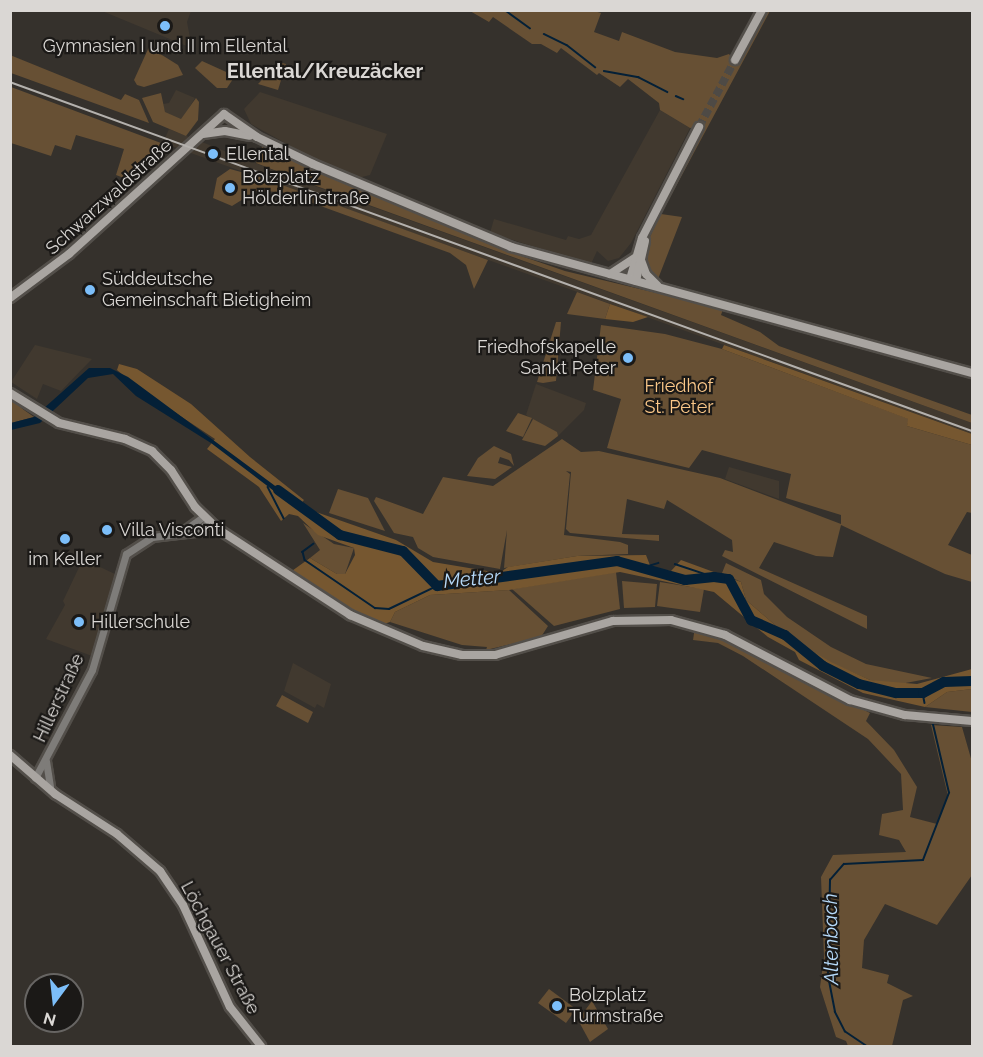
<!DOCTYPE html>
<meta charset="utf-8">
<style>
body{margin:0}
#map{position:relative;width:983px;height:1057px;overflow:hidden;background:#35312c;font-family:Raleway,sans-serif}
div>[style]{position:absolute}
.built>*{inset:0;background:#41392f}
.green>*{inset:0;background:#675034}
.forest>*{inset:0;background:#765730}
.water>*{inset:0;background:#042037}
.stream>*{height:1.5px;margin:-0.75px;padding:0 0.75px;transform-origin:0.75px;border-radius:0.75px;background:#042037}
.river>*{height:10px;margin:-5px;padding:0 5px;transform-origin:5px;border-radius:5px;background:#042037}
.secondary-tunnel>*{height:8px;margin-top:-4px;transform-origin:0;background:repeating-linear-gradient(90deg,#4e4a45 0 8px,transparent 0 12px)}
.roads{filter:drop-shadow(2px 0 #534f4a) drop-shadow(-2px 0 #534f4a) drop-shadow(0 2px #534f4a) drop-shadow(0 -2px #534f4a)}
.tertiary>*{height:7px;margin:-3.5px;padding:0 3.5px;transform-origin:3.5px;border-radius:3.5px;background:#7e7c79}
.secondary>*{height:8px;margin:-4px;padding:0 4px;transform-origin:4px;border-radius:4px;background:#a9a5a1}
.rail>*{height:1.5px;margin:-0.75px;padding:0 0.75px;transform-origin:0.75px;border-radius:0.75px;background:#b4b1ad}
.dots>*{width:16px;height:16px;translate:-50% -50%;box-sizing:border-box;border:3px solid #1b1917;border-radius:50%}
span{translate:-50% -50%;white-space:nowrap;text-align:center;line-height:1.15;-webkit-text-stroke:4.5px #1b1917;paint-order:stroke}
.poi-label{font-size:18px;color:#dad7d4}
.left{translate:0 -50%;text-align:left}
.right{translate:-100% -50%;text-align:right}
.street-label{font-size:18px;color:#dad7d4}
.park-label{font-size:18px;color:#fac788}
.neighbourhood-label{font-size:20px;color:#dad7d4;font-weight:700}
.water-label{font-size:20px;color:#b5d9f9;font-style:italic}
.frame{position:absolute;inset:0;border:12px solid #dad7d4;pointer-events:none}
.north{position:absolute;left:24px;top:973px;width:60px;height:60px;box-sizing:border-box;background:#1b1917;border:2px solid #676563;border-radius:50%;rotate:195deg;font-size:16px;font-weight:700;line-height:24px;text-align:center;color:#dad7d4}
.north::after{content:'';display:block;margin:auto;width:21px;height:27px;background:#7cbef9;clip-path:polygon(50% 0,100% 100%,50% 72%,0 100%)}
</style>
<div id="map">
<div class="built">
<div style="clip-path:polygon(102px 11px,191px 11px,187px 22px,191px 43px,189px 47px)"></div>
<div style="clip-path:polygon(176px 90px,195px 98px,182px 120px,165px 113px,163px 104px,169px 103px)"></div>
<div style="clip-path:polygon(260px 92px,387px 134px,370px 175px,358px 178px,312px 158px,251px 124px,244px 109px)"></div>
<div style="clip-path:polygon(660px 110px,690px 128px,631px 243px,619px 258px,608px 261px,597px 251px,591px 264px,490px 233px,494px 219px,566px 240px,568px 236px,579px 239px,591px 235px)"></div>
<div style="clip-path:polygon(169px 129px,298px 180px,972px 423px,972px 434px,163px 143px)"></div>
<div style="clip-path:polygon(35px 345px,92px 359px,61px 391px,43px 384px,37px 399px,11px 382px)"></div>
<div style="clip-path:polygon(536px 384px,586px 403px,584px 410px,558px 436px,526px 415px)"></div>
<div style="clip-path:polygon(729px 467px,779px 481px,779px 499px,725px 479px)"></div>
<div style="clip-path:polygon(83px 559px,115px 574px,92px 656px,46px 639px,65px 605px,63px 601px)"></div>
<div style="clip-path:polygon(293px 663px,331px 684px,324px 708px,317px 704px,315px 708px,284px 691px)"></div>
</div>
<div class="green">
<div style="clip-path:polygon(470px 11px,594px 11px,601px 13px,594px 32px,619px 41px,622px 32px,675px 52px,717px 58px,729px 54px,732px 58px,766px 11px,770px 11px,661px 214px,682px 217px,658px 279px,647px 267px,649px 239px,699px 127px,690px 128px,660px 110px,659px 103px,628px 79px,620px 87px,599px 73px,597px 75px,561px 48px,557px 53px,541px 44px,532px 44px,493px 17px,489px 22px)"></div>
<div style="clip-path:polygon(149px 47px,178px 65px,183px 75px,144px 87px,137px 85px,134px 80px)"></div>
<div style="clip-path:polygon(10px 55px,121px 100px,125px 94px,139px 100px,149px 123px,11px 73px)"></div>
<div style="clip-path:polygon(202px 61px,235px 76px,227px 88px,217px 88px,195px 68px)"></div>
<div style="clip-path:polygon(279px 62px,286px 64px,278px 90px,258px 84px)"></div>
<div style="clip-path:polygon(11px 87px,169px 146px,169px 147px,124px 178px,116px 175px,124px 149px,76px 135px,71px 150px,55px 145px,51px 156px,11px 143px)"></div>
<div style="clip-path:polygon(161px 93px,165px 112px,181px 119px,196px 98px,199px 102px,198px 120px,186px 136px,153px 122px,142px 98px)"></div>
<div style="clip-path:polygon(262px 147px,498px 248px,565px 271px,723px 309px,721px 315px,760px 332px,779px 346px,972px 415px,972px 423px,297px 179px,256px 163px)"></div>
<div style="clip-path:polygon(230px 169px,260px 177px,488px 260px,474px 289px,466px 265px,450px 253px,282px 192px,256px 191px,232px 206px,213px 198px,217px 178px)"></div>
<div style="clip-path:polygon(577px 292px,610px 304px,605px 319px,567px 314px)"></div>
<div style="clip-path:polygon(556px 322px,561px 322px,556px 381px,543px 383px,537px 382px)"></div>
<div style="clip-path:polygon(601px 325px,665px 334px,722px 349px,909px 419px,907px 426px,972px 445px,972px 513px,967px 512px,948px 545px,972px 555px,972px 582px,945px 574px,841px 525px,833px 557px,816px 556px,774px 542px,759px 568px,867px 616px,867px 629px,722px 556px,725px 550px,733px 552px,732px 540px,667px 500px,664px 509px,627px 499px,622px 534px,659px 535px,659px 541px,570px 533px,566px 529px,571px 472px,566px 471px,570px 474px,564px 535px,620px 542px,628px 545px,628px 554px,577px 556px,504px 568px,507px 530px,500px 569px,433px 557px,418px 548px,413px 537px,394px 533px,374px 501px,376px 497px,423px 514px,443px 477px,493px 486px,562px 439px,581px 452px,599px 451px,720px 478px,841px 524px,841px 515px,786px 498px,791px 474px,702px 450px,689px 468px,607px 448px,621px 399px,593px 390px)"></div>
<div style="clip-path:polygon(10px 398px,24px 410px,34px 417px,11px 423px)"></div>
<div style="clip-path:polygon(518px 413px,532px 418px,523px 437px,506px 431px)"></div>
<div style="clip-path:polygon(533px 419px,557px 432px,558px 436px,545px 446px,522px 440px)"></div>
<div style="clip-path:polygon(494px 446px,511px 454px,514px 466px,509px 460px,500px 457px,498px 463px,512px 467px,495px 479px,467px 476px,478px 458px)"></div>
<div style="clip-path:polygon(338px 489px,368px 498px,385px 531px,329px 513px)"></div>
<div style="clip-path:polygon(303px 523px,334px 544px,354px 548px,345px 574px,337px 574px,310px 558px,320px 550px)"></div>
<div style="clip-path:polygon(726px 563px,761px 580px,764px 594px,787px 617px,831px 647px,866px 664px,932px 678px,895px 685px,870px 680px,831px 663px,790px 638px,746px 600px,741px 582px,722px 573px)"></div>
<div style="clip-path:polygon(616px 572px,620px 609px,554px 626px,512px 589px)"></div>
<div style="clip-path:polygon(622px 581px,657px 584px,655px 607px,624px 608px)"></div>
<div style="clip-path:polygon(660px 582px,704px 589px,700px 612px,657px 606px)"></div>
<div style="clip-path:polygon(509px 590px,548px 626px,541px 637px,486px 650px,487px 647px,462px 645px,390px 622px,395px 612px,430px 595px)"></div>
<div style="clip-path:polygon(695px 627px,720px 636px,870px 713px,866px 721px,894px 750px,917px 787px,910px 817px,937px 824px,948px 796px,931px 725px,962px 727px,972px 762px,972px 875px,937px 925px,885px 904px,864px 940px,862px 968px,889px 975px,887px 983px,913px 996px,903px 1000px,892px 1046px,848px 1046px,846px 1041px,836px 1037px,820px 987px,824px 957px,821px 877px,833px 855px,906px 852px,899px 840px,879px 835px,882px 814px,903px 810px,901px 774px,868px 739px,743px 656px,718px 643px,693px 640px)"></div>
<div style="clip-path:polygon(972px 689px,972px 712px,925px 707px,947px 692px)"></div>
<div style="clip-path:polygon(282px 695px,313px 712px,308px 723px,276px 706px)"></div>
<div style="clip-path:polygon(549px 989px,576px 1009px,566px 1023px,538px 1003px)"></div>
<div style="clip-path:polygon(592px 1001px,608px 1029px,590px 1042px,578px 1020px)"></div>
</div>
<div class="forest">
<div style="clip-path:polygon(610px 304px,648px 317px,633px 322px,605px 319px)"></div>
<div style="clip-path:polygon(724px 345px,972px 434px,972px 445px,907px 426px,908px 419px,722px 349px)"></div>
<div style="clip-path:polygon(119px 364px,137px 369px,191px 404px,250px 457px,304px 500px,299px 506px,396px 540px,433px 562px,499px 573px,508px 567px,577px 556px,646px 555px,651px 568px,671px 571px,681px 560px,741px 582px,746px 600px,790px 638px,831px 662px,870px 680px,917px 684px,972px 669px,972px 689px,947px 692px,925px 707px,863px 693px,799px 660px,795px 652px,768px 637px,714px 592px,620px 572px,509px 590px,430px 595px,395px 612px,390px 622px,381px 625px,354px 614px,289px 573px,310px 558px,337px 574px,345px 574px,355px 555px,354px 548px,318px 535px,298px 516px,289px 514px,281px 521px,259px 487px,207px 449px,215px 439px,141px 390px,117px 370px)"></div>
</div>
<div class="water">
<div style="clip-path:polygon(89px 368px,110px 368px,128px 377px,290px 497px,287px 501px,211px 443px,136px 396px,113px 374px,88px 378px,40px 423px,11px 430px,11px 423px,34px 417px)"></div>
</div>
<div class="stream">
<div style="left:505px;top:10px;width:31px;rotate:36deg"></div>
<div style="left:544px;top:34px;width:25px;rotate:26deg"></div>
<div style="left:567px;top:45px;width:36px;rotate:38deg"></div>
<div style="left:604px;top:71px;width:35px;rotate:10deg"></div>
<div style="left:638px;top:77px;width:33px;rotate:27deg"></div>
<div style="left:676px;top:96px;width:8px;rotate:23deg"></div>
<div style="left:268px;top:487px;width:35px;rotate:63deg"></div>
<div style="left:314px;top:544px;width:14px;rotate:144deg"></div>
<div style="left:303px;top:552px;width:8px;rotate:76deg"></div>
<div style="left:305px;top:560px;width:85px;rotate:34.4deg"></div>
<div style="left:375px;top:608px;width:14px;rotate:4deg"></div>
<div style="left:389px;top:609px;width:53px;rotate:-25.6deg"></div>
<div style="left:675px;top:564px;width:41px;rotate:18.4deg"></div>
<div style="left:642px;top:568px;width:17px;rotate:-17deg"></div>
<div style="left:923px;top:693px;width:10px;rotate:79deg"></div>
<div style="left:866px;top:1046px;width:25px;rotate:-146deg"></div>
<div style="left:845px;top:1032px;width:22px;rotate:-117deg"></div>
<div style="left:835px;top:1012px;width:37px;rotate:-101deg"></div>
<div style="left:828px;top:976px;width:96px;rotate:-88.8deg"></div>
<div style="left:830px;top:880px;width:21px;rotate:-49deg"></div>
<div style="left:844px;top:864px;width:79px;rotate:-2.9deg"></div>
<div style="left:923px;top:860px;width:72px;rotate:-68.8deg"></div>
<div style="left:949px;top:793px;width:70px;rotate:-103.2deg"></div>
</div>
<div class="river">
<div style="left:278px;top:490px;width:77px;rotate:36deg"></div>
<div style="left:340px;top:535px;width:65px;rotate:14.3deg"></div>
<div style="left:403px;top:551px;width:49px;rotate:45.8deg"></div>
<div style="left:437px;top:586px;width:182px;rotate:-7.9deg"></div>
<div style="left:617px;top:561px;width:71px;rotate:15.6deg"></div>
<div style="left:685px;top:580px;width:29px;rotate:-6deg"></div>
<div style="left:714px;top:577px;width:15px;rotate:8deg"></div>
<div style="left:729px;top:579px;width:47px;rotate:61.8deg"></div>
<div style="left:751px;top:620px;width:37px;rotate:24deg"></div>
<div style="left:785px;top:635px;width:49px;rotate:39.2deg"></div>
<div style="left:823px;top:666px;width:40px;rotate:26.6deg"></div>
<div style="left:859px;top:684px;width:38px;rotate:14deg"></div>
<div style="left:896px;top:693px;width:27px"></div>
<div style="left:923px;top:693px;width:24px;rotate:-28deg"></div>
<div style="left:944px;top:682px;width:28px;rotate:-2deg"></div>
</div>
<div class="secondary-tunnel">
<div style="left:699px;top:127px;width:76px;rotate:-61.8deg"></div>
</div>
<div class="roads">
<div class="tertiary">
<div style="left:183px;top:531px;width:24px;rotate:-35deg"></div>
<div style="left:46px;top:761px;width:26px;rotate:81deg"></div>
<div style="left:35px;top:778px;width:122px;rotate:-62.2deg"></div>
<div style="left:92px;top:670px;width:121px;rotate:-73.7deg"></div>
<div style="left:126px;top:554px;width:31px;rotate:-33deg"></div>
<div style="left:152px;top:537px;width:43px;rotate:-6.6deg"></div>
<div style="left:195px;top:532px;width:17px;rotate:-36deg"></div>
</div>
<div class="secondary">
<div style="left:735px;top:60px;width:57px;rotate:-61.6deg"></div>
<div style="left:203px;top:134px;width:22px;rotate:-8deg"></div>
<div style="left:225px;top:131px;width:25px;rotate:11deg"></div>
<div style="left:641px;top:260px;width:15px;rotate:70deg"></div>
<div style="left:646px;top:274px;width:16px;rotate:45deg"></div>
<div style="left:610px;top:274px;width:30px;rotate:-33deg"></div>
<div style="left:630px;top:279px;width:43px;rotate:-73.7deg"></div>
<div style="left:642px;top:238px;width:125px;rotate:-62.8deg"></div>
<div style="left:636px;top:281px;width:41px;rotate:-77.3deg"></div>
<div style="left:10px;top:298px;width:74px;rotate:-36.7deg"></div>
<div style="left:69px;top:254px;width:209px;rotate:-42.1deg"></div>
<div style="left:224px;top:114px;width:40px;rotate:34.9deg"></div>
<div style="left:257px;top:137px;width:62px;rotate:25.7deg"></div>
<div style="left:313px;top:164px;width:215px;rotate:22.7deg"></div>
<div style="left:511px;top:247px;width:478px;rotate:15.3deg"></div>
<div style="left:10px;top:393px;width:57px;rotate:31.5deg"></div>
<div style="left:59px;top:423px;width:68px;rotate:13.6deg"></div>
<div style="left:125px;top:439px;width:30px;rotate:24deg"></div>
<div style="left:152px;top:451px;width:27px;rotate:45deg"></div>
<div style="left:171px;top:470px;width:44px;rotate:57deg"></div>
<div style="left:195px;top:507px;width:32px;rotate:44deg"></div>
<div style="left:218px;top:529px;width:158px;rotate:33.1deg"></div>
<div style="left:350px;top:615px;width:79px;rotate:23deg"></div>
<div style="left:423px;top:646px;width:40px;rotate:13deg"></div>
<div style="left:462px;top:655px;width:33px"></div>
<div style="left:495px;top:655px;width:123px;rotate:-16.1deg"></div>
<div style="left:613px;top:621px;width:58px;rotate:-1deg"></div>
<div style="left:671px;top:620px;width:56px;rotate:15.5deg"></div>
<div style="left:725px;top:635px;width:141px;rotate:27.5deg"></div>
<div style="left:850px;top:700px;width:57px;rotate:15.3deg"></div>
<div style="left:905px;top:715px;width:67px;rotate:5.1deg"></div>
<div style="left:10px;top:755px;width:60px;rotate:40.9deg"></div>
<div style="left:55px;top:794px;width:74px;rotate:32.8deg"></div>
<div style="left:117px;top:834px;width:57px;rotate:40.7deg"></div>
<div style="left:160px;top:871px;width:41px;rotate:55.9deg"></div>
<div style="left:183px;top:905px;width:112px;rotate:65.3deg"></div>
<div style="left:230px;top:1007px;width:50px;rotate:51.5deg"></div>
</div>
</div>
<div class="rail">
<div style="left:10px;top:82px;width:1023px;rotate:19.94deg"></div>
</div>
<div class="dots">
<div style="left:165px;top:26px;background:#7cbef9"></div>
<div style="left:213px;top:154px;background:#7cbef9"></div>
<div style="left:230px;top:188px;background:#7cbef9"></div>
<div style="left:90px;top:290px;background:#7cbef9"></div>
<div style="left:628px;top:358px;background:#7cbef9"></div>
<div style="left:107px;top:530px;background:#7cbef9"></div>
<div style="left:65px;top:539px;background:#7cbef9"></div>
<div style="left:79px;top:622px;background:#7cbef9"></div>
<div style="left:557px;top:1006px;background:#7cbef9"></div>
</div>
<div class="poi-label">
<span style="left:165px;top:46px">Gymnasien I und II im Ellental</span>
<span class="left" style="left:226px;top:154px">Ellental</span>
<span class="left" style="left:242px;top:188px">Bolzplatz<br>Hölderlinstraße</span>
<span class="left" style="left:102px;top:290px">Süddeutsche<br>Gemeinschaft Bietigheim</span>
<span class="right" style="left:616px;top:358px">Friedhofskapelle<br>Sankt Peter</span>
<span class="left" style="left:119px;top:530px">Villa Visconti</span>
<span style="left:65px;top:559px">im Keller</span>
<span class="left" style="left:91px;top:622px">Hillerschule</span>
<span class="left" style="left:569px;top:1006px">Bolzplatz<br>Turmstraße</span>
</div>
<div class="street-label">
<span style="left:109px;top:197px;rotate:-42deg">Schwarzwaldstraße</span>
<span style="left:59px;top:698px;rotate:-65deg">Hillerstraße</span>
<span style="left:220px;top:948px;rotate:62deg">Löchgauer Straße</span>
</div>
<div class="park-label">
<span style="left:679px;top:397px">Friedhof<br>St. Peter</span>
</div>
<div class="neighbourhood-label">
<span style="left:325px;top:71px">Ellental/Kreuzäcker</span>
</div>
<div class="water-label">
<span style="left:472px;top:579px;rotate:-5deg">Metter</span>
<span style="left:831px;top:939px;rotate:-91deg">Altenbach</span>
</div>
<div class="frame"></div>
<div class="north">N</div>
</div>
